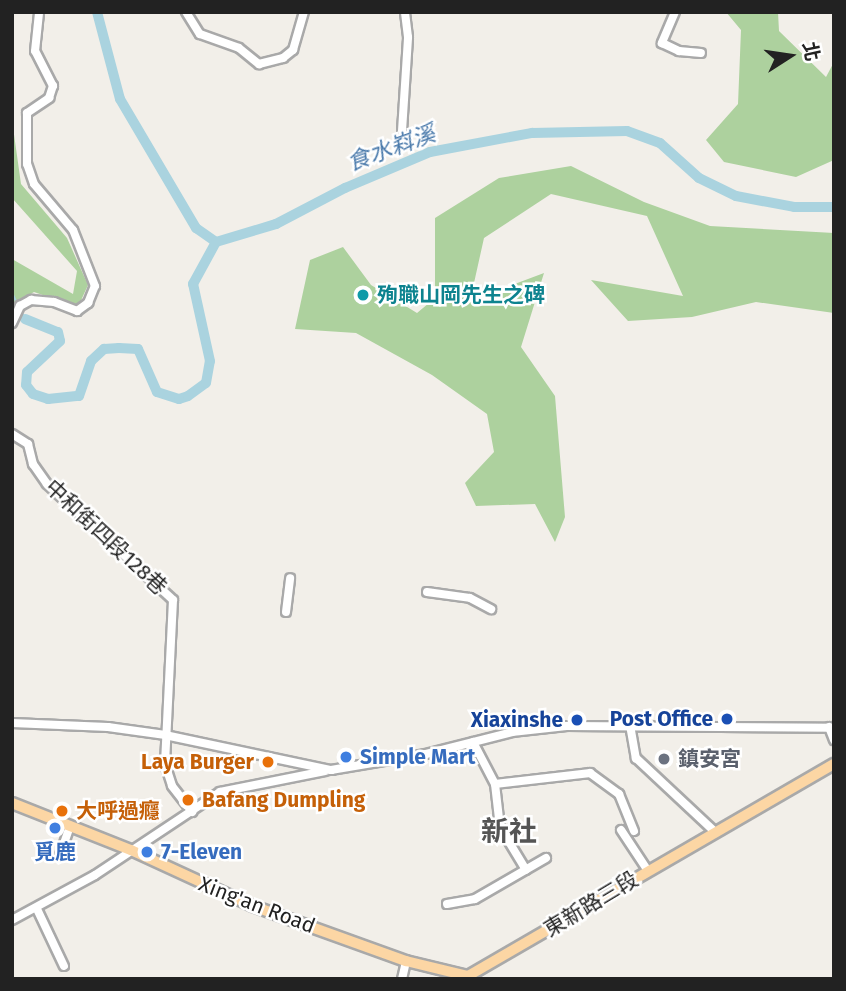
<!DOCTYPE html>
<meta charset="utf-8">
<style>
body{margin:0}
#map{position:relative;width:846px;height:991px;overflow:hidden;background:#f2efe9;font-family:"Fira Sans","Noto Sans TC",sans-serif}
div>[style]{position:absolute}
.forest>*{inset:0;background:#add19e}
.stream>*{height:2px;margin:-1px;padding:0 1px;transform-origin:1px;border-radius:1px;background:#aad3df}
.river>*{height:10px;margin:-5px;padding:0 5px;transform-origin:5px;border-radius:5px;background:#aad3df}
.roads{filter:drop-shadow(2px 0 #a9a9a9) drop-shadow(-2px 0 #a9a9a9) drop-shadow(0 2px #a9a9a9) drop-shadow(0 -2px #a9a9a9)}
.minor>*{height:8px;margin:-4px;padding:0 4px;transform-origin:4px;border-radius:4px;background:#fff}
.major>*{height:10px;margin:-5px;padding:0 5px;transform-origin:5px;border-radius:5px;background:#fcd6a4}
.dots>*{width:19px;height:19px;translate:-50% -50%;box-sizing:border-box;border:4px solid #fff;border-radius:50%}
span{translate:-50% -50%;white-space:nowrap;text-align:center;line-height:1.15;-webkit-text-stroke:5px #fff;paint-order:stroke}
.culture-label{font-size:21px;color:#0d838f;font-weight:700}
.left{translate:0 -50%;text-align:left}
.street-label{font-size:21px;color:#222}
.transit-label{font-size:21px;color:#164399;font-weight:700}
.right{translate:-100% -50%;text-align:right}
.shop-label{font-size:21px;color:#366cbe;font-weight:700}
.worship-label{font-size:21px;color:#5b616d;font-weight:700}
.food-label{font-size:21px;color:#c56008;font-weight:700}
.water-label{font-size:23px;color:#4a7aab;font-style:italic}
.district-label{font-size:28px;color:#555;font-weight:700}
.frame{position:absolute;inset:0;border:14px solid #222;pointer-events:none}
.north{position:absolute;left:755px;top:21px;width:70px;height:70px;-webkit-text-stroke:5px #fff;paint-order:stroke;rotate:78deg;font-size:19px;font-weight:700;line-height:28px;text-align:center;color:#222}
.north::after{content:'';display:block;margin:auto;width:24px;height:32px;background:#222;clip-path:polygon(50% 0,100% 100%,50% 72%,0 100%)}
</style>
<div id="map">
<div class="forest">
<div style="clip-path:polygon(726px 12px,778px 12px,779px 31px,826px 77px,834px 62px,834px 160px,796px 177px,724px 162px,706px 140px,738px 104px,741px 30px)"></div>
<div style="clip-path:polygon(12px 120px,21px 184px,67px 238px,88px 285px,78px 307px,34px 292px,12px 305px,12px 259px,73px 294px,77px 271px,12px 198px)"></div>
<div style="clip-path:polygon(571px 166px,644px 202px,710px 226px,834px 233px,834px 313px,756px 302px,692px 317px,628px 321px,591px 280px,683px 296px,647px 216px,551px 194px,484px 238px,470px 301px,544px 273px,521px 347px,555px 396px,565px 517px,555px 542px,535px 504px,476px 506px,465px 483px,494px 452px,487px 414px,432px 375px,356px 333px,295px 329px,310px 260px,343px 247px,371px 285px,417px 313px,435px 298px,435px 218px,499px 178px)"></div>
</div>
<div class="stream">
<div style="left:12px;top:293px;width:13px;rotate:63deg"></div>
<div style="left:22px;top:313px;width:7px;rotate:63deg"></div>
</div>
<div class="river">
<div style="left:97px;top:12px;width:90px;rotate:75.2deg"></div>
<div style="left:120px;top:99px;width:150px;rotate:59.5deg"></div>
<div style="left:196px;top:228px;width:24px;rotate:35deg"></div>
<div style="left:216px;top:242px;width:63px;rotate:-16.7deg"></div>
<div style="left:276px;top:224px;width:78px;rotate:-27.6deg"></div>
<div style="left:345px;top:188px;width:92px;rotate:-23deg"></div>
<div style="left:430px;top:152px;width:104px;rotate:-10.6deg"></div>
<div style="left:532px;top:133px;width:95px;rotate:-1.2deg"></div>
<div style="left:627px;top:131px;width:35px;rotate:20deg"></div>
<div style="left:660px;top:143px;width:52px;rotate:41.9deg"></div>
<div style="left:699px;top:178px;width:41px;rotate:25.9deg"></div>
<div style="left:736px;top:196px;width:59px;rotate:10.7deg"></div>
<div style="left:794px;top:207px;width:40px"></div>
<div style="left:25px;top:319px;width:35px;rotate:22deg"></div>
<div style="left:58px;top:332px;width:9px;rotate:77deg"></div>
<div style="left:60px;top:341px;width:45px;rotate:136.8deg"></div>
<div style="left:27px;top:372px;width:13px;rotate:94deg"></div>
<div style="left:26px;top:385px;width:11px;rotate:52deg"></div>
<div style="left:33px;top:394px;width:16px;rotate:18deg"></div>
<div style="left:48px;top:399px;width:31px;rotate:-6deg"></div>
<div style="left:79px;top:396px;width:37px;rotate:-71deg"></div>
<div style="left:91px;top:361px;width:18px;rotate:-43deg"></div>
<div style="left:104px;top:349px;width:15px;rotate:-4deg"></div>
<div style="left:119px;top:348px;width:19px;rotate:3deg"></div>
<div style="left:138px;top:349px;width:47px;rotate:66.2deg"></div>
<div style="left:157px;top:392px;width:23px;rotate:18deg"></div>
<div style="left:179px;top:399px;width:9px;rotate:-18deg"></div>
<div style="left:188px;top:396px;width:22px;rotate:-36deg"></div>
<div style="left:206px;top:383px;width:22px;rotate:-80deg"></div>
<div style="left:210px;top:361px;width:79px;rotate:-102.4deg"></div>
<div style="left:193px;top:284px;width:48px;rotate:-61.3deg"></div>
</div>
<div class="roads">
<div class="minor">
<div style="left:186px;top:12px;width:26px;rotate:58deg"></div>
<div style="left:200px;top:34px;width:41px;rotate:19.7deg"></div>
<div style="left:239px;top:48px;width:26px;rotate:39deg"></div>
<div style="left:259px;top:64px;width:25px;rotate:-14deg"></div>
<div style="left:283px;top:58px;width:13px;rotate:-39deg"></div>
<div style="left:293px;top:50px;width:40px;rotate:-74deg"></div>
<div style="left:675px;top:12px;width:34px;rotate:113deg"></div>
<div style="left:662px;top:43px;width:19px;rotate:25deg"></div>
<div style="left:679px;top:51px;width:22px;rotate:5deg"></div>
<div style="left:402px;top:131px;width:94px;rotate:-86.3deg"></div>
<div style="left:408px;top:37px;width:25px;rotate:-97deg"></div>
<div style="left:12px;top:323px;width:19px;rotate:-65deg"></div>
<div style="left:20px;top:306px;width:13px;rotate:-29deg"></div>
<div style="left:31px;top:300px;width:23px;rotate:5deg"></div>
<div style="left:54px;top:302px;width:25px;rotate:21deg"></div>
<div style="left:77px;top:311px;width:14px;rotate:-36deg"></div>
<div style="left:88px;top:303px;width:18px;rotate:-68deg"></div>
<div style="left:95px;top:286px;width:60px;rotate:-111.4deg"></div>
<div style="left:73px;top:230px;width:60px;rotate:-130.3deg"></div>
<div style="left:34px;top:184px;width:21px;rotate:-109deg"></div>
<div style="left:27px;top:164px;width:51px;rotate:-90deg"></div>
<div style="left:27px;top:113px;width:27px;rotate:-34deg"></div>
<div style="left:49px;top:98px;width:13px;rotate:-72deg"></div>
<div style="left:53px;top:86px;width:39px;rotate:-117deg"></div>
<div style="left:35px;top:51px;width:39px;rotate:-84deg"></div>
<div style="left:12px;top:434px;width:19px;rotate:32deg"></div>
<div style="left:28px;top:444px;width:21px;rotate:76deg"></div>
<div style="left:33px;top:464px;width:24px;rotate:55deg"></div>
<div style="left:47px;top:484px;width:171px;rotate:42.6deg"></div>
<div style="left:173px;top:600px;width:164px;rotate:92.8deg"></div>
<div style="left:165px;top:764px;width:23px;rotate:72deg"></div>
<div style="left:172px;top:786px;width:33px;rotate:52deg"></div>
<div style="left:427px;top:592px;width:43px;rotate:7.9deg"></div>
<div style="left:470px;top:598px;width:24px;rotate:28deg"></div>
<div style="left:286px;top:612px;width:34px;rotate:-83deg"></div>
<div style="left:12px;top:723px;width:96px;rotate:2.4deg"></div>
<div style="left:108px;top:727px;width:58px;rotate:8deg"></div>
<div style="left:165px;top:735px;width:170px;rotate:11.9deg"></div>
<div style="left:331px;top:770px;width:96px;rotate:-9.6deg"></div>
<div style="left:426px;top:754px;width:89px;rotate:-14.3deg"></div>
<div style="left:512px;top:732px;width:55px;rotate:-6.2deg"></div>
<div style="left:567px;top:726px;width:267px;rotate:0.4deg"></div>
<div style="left:630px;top:725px;width:34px;rotate:80deg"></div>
<div style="left:636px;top:758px;width:108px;rotate:43.1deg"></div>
<div style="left:829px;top:727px;width:14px;rotate:69deg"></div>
<div style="left:473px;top:742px;width:47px;rotate:62.4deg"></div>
<div style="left:495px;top:784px;width:43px;rotate:83.4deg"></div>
<div style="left:500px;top:827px;width:50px;rotate:58.8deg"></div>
<div style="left:495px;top:784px;width:96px;rotate:-6.6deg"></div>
<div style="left:590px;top:773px;width:36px;rotate:36deg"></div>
<div style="left:619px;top:794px;width:40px;rotate:68deg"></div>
<div style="left:621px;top:830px;width:49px;rotate:56.6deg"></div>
<div style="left:60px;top:855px;width:31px;rotate:-71deg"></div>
<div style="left:447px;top:904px;width:28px;rotate:-10deg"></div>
<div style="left:475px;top:899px;width:82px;rotate:-30deg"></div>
<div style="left:37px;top:909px;width:63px;rotate:64.7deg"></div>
<div style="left:12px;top:920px;width:94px;rotate:-28.5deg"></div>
<div style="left:95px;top:875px;width:150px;rotate:-33.6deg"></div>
<div style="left:220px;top:792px;width:107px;rotate:-11.3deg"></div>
<div style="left:402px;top:979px;width:18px;rotate:-77deg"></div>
</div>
<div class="major">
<div style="left:12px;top:803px;width:128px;rotate:21.6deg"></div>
<div style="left:131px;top:850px;width:134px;rotate:24.7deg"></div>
<div style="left:253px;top:906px;width:163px;rotate:19.8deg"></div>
<div style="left:406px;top:961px;width:64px;rotate:13.6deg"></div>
<div style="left:468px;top:976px;width:423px;rotate:-30.1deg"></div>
</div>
</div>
<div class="dots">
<div style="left:363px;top:295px;background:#0f9aa8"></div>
<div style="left:727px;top:719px;background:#1a4fb4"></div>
<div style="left:577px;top:720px;background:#1a4fb4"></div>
<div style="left:346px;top:757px;background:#3f7fe0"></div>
<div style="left:664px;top:759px;background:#6b7280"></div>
<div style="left:268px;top:762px;background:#e8710a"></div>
<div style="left:188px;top:800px;background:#e8710a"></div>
<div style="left:62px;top:811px;background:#e8710a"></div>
<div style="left:55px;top:828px;background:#3f7fe0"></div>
<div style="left:147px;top:852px;background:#3f7fe0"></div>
</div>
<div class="culture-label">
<span class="left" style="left:377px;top:295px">殉職山岡先生之碑</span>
</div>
<div class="street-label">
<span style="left:106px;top:537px;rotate:43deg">中和街四段128巷</span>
<span style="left:591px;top:904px;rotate:-31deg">東新路三段</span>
<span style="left:257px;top:905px;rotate:21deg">Xing'an Road</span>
</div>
<div class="transit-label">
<span class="right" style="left:713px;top:719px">Post Office</span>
<span class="right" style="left:563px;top:720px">Xiaxinshe</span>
</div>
<div class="shop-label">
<span class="left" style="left:360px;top:757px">Simple Mart</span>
<span style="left:55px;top:852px">覓鹿</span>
<span class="left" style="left:161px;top:852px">7-Eleven</span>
</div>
<div class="worship-label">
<span class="left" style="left:678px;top:759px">鎮安宮</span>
</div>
<div class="food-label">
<span class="right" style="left:254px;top:762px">Laya Burger</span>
<span class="left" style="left:202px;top:800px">Bafang Dumpling</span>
<span class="left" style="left:76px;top:811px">大呼過癮</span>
</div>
<div class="water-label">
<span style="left:391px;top:148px;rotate:-20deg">食水嵙溪</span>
</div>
<div class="district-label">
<span style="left:509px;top:832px">新社</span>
</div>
<div class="frame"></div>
<div class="north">北</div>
</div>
